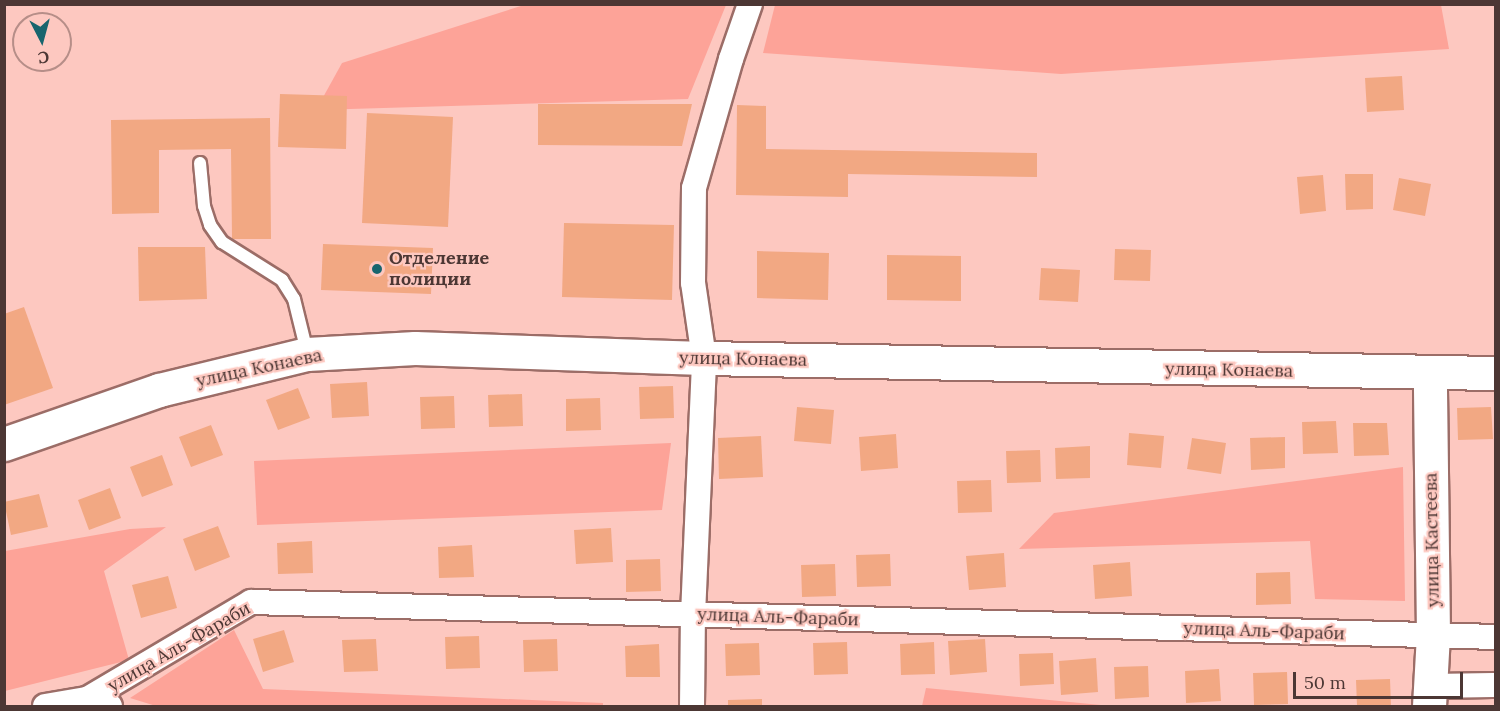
<!DOCTYPE html>
<meta charset="utf-8">
<style>
body{margin:0}
#map{position:relative;width:1500px;height:711px;overflow:hidden;background:#fdc8c0;font-family:Lora,serif}
div>[style]{position:absolute}
.green>*{inset:0;background:#fda398}
.building>*{inset:0;background:#f2a883}
.roads{filter:drop-shadow(2px 0 #9c6d67) drop-shadow(-2px 0 #9c6d67) drop-shadow(0 2px #9c6d67) drop-shadow(0 -2px #9c6d67)}
.lane>*{height:12px;margin:-6px;padding:0 6px;transform-origin:6px;border-radius:6px;background:#fff}
.street>*{height:24px;margin:-12px;padding:0 12px;transform-origin:12px;border-radius:12px;background:#fff}
.secondary>*{height:33px;margin:-16.5px;padding:0 16.5px;transform-origin:16.5px;border-radius:16.5px;background:#fff}
.dots>*{width:16px;height:16px;translate:-50% -50%;box-sizing:border-box;border:3px solid #fdc8c0;border-radius:50%}
span{translate:-50% -50%;white-space:nowrap;text-align:center;line-height:1.15;-webkit-text-stroke:4.5px #fdc8c0;paint-order:stroke}
.poi-label{font-size:18px;color:#4c3734;font-weight:700}
.left{translate:0 -50%;text-align:left}
.street-label{font-size:18px;color:#4c3734}
.frame{position:absolute;inset:0;border:6px solid #4c3734;pointer-events:none}
.north{position:absolute;left:12px;top:12px;width:60px;height:60px;box-sizing:border-box;background:#fdc8c0;border:2px solid #b68e88;border-radius:50%;rotate:174deg;font-size:16px;font-weight:700;line-height:24px;text-align:center;color:#4c3734}
.north::after{content:'';display:block;margin:auto;width:21px;height:27px;background:#18656e;clip-path:polygon(50% 0,100% 100%,50% 72%,0 100%)}
.scale{position:absolute;left:1293px;top:672px;width:170px;height:27px;box-sizing:border-box;border:3px solid #4c3734;border-top:0;padding-left:8px;font-size:18px;line-height:21px;white-space:nowrap;color:#4c3734;-webkit-text-stroke:4px #fdc8c0;paint-order:stroke}
</style>
<div id="map">
<div class="green">
<div style="clip-path:polygon(524px 5px,726px 5px,688px 99px,316px 110px,342px 63px)"></div>
<div style="clip-path:polygon(775px 5px,1441px 5px,1449px 49px,1061px 74px,763px 53px)"></div>
<div style="clip-path:polygon(671px 443px,662px 510px,257px 525px,254px 461px)"></div>
<div style="clip-path:polygon(1403px 467px,1405px 601px,1315px 599px,1310px 541px,1019px 549px,1054px 513px)"></div>
<div style="clip-path:polygon(166px 527px,104px 571px,129px 660px,5px 691px,5px 551px,130px 529px)"></div>
<div style="clip-path:polygon(234px 630px,263px 689px,603px 703px,603px 706px,156px 706px,130px 698px)"></div>
<div style="clip-path:polygon(926px 688px,1111px 706px,922px 706px)"></div>
</div>
<div class="building">
<div style="clip-path:polygon(1402px 76px,1404px 110px,1367px 112px,1365px 78px)"></div>
<div style="clip-path:polygon(280px 94px,347px 96px,346px 149px,278px 147px)"></div>
<div style="clip-path:polygon(538px 104px,692px 104px,682px 146px,538px 145px)"></div>
<div style="clip-path:polygon(737px 105px,766px 106px,766px 149px,1037px 153px,1037px 177px,848px 174px,848px 197px,736px 195px)"></div>
<div style="clip-path:polygon(367px 113px,453px 117px,448px 227px,362px 223px)"></div>
<div style="clip-path:polygon(270px 118px,271px 239px,232px 239px,231px 149px,159px 150px,159px 213px,112px 214px,111px 120px)"></div>
<div style="clip-path:polygon(1345px 174px,1373px 174px,1373px 209px,1346px 210px)"></div>
<div style="clip-path:polygon(1323px 175px,1326px 211px,1300px 214px,1297px 177px)"></div>
<div style="clip-path:polygon(1399px 178px,1431px 184px,1425px 216px,1393px 210px)"></div>
<div style="clip-path:polygon(564px 223px,674px 225px,672px 300px,562px 297px)"></div>
<div style="clip-path:polygon(323px 244px,433px 248px,431px 294px,321px 290px)"></div>
<div style="clip-path:polygon(138px 247px,205px 247px,207px 299px,139px 301px)"></div>
<div style="clip-path:polygon(1115px 249px,1151px 250px,1150px 281px,1114px 280px)"></div>
<div style="clip-path:polygon(757px 251px,829px 253px,828px 300px,757px 298px)"></div>
<div style="clip-path:polygon(887px 255px,961px 256px,961px 301px,887px 300px)"></div>
<div style="clip-path:polygon(1041px 268px,1080px 270px,1078px 302px,1039px 300px)"></div>
<div style="clip-path:polygon(24px 307px,53px 388px,4px 405px,4px 314px)"></div>
<div style="clip-path:polygon(367px 382px,369px 416px,332px 418px,330px 384px)"></div>
<div style="clip-path:polygon(673px 386px,674px 418px,640px 419px,639px 387px)"></div>
<div style="clip-path:polygon(298px 388px,310px 418px,278px 430px,266px 400px)"></div>
<div style="clip-path:polygon(522px 394px,523px 426px,489px 427px,488px 395px)"></div>
<div style="clip-path:polygon(454px 396px,455px 428px,421px 429px,420px 397px)"></div>
<div style="clip-path:polygon(600px 398px,601px 430px,566px 431px,566px 399px)"></div>
<div style="clip-path:polygon(797px 407px,834px 410px,831px 444px,794px 441px)"></div>
<div style="clip-path:polygon(1491px 407px,1493px 439px,1458px 440px,1457px 408px)"></div>
<div style="clip-path:polygon(1336px 421px,1338px 453px,1303px 454px,1302px 422px)"></div>
<div style="clip-path:polygon(1353px 423px,1387px 423px,1389px 455px,1354px 456px)"></div>
<div style="clip-path:polygon(211px 425px,223px 455px,191px 467px,179px 437px)"></div>
<div style="clip-path:polygon(1129px 433px,1164px 436px,1161px 468px,1127px 465px)"></div>
<div style="clip-path:polygon(896px 434px,898px 468px,861px 471px,859px 437px)"></div>
<div style="clip-path:polygon(761px 436px,763px 477px,719px 479px,718px 438px)"></div>
<div style="clip-path:polygon(1285px 437px,1285px 468px,1251px 470px,1250px 438px)"></div>
<div style="clip-path:polygon(1192px 438px,1226px 443px,1221px 474px,1187px 469px)"></div>
<div style="clip-path:polygon(1090px 446px,1090px 478px,1056px 479px,1055px 448px)"></div>
<div style="clip-path:polygon(1040px 450px,1041px 482px,1007px 483px,1006px 451px)"></div>
<div style="clip-path:polygon(162px 455px,173px 485px,142px 497px,130px 467px)"></div>
<div style="clip-path:polygon(991px 480px,992px 512px,958px 513px,957px 481px)"></div>
<div style="clip-path:polygon(110px 488px,121px 518px,89px 530px,78px 500px)"></div>
<div style="clip-path:polygon(39px 494px,48px 527px,11px 535px,4px 502px)"></div>
<div style="clip-path:polygon(218px 526px,230px 557px,195px 571px,183px 539px)"></div>
<div style="clip-path:polygon(611px 528px,613px 562px,576px 564px,574px 530px)"></div>
<div style="clip-path:polygon(312px 541px,313px 573px,278px 574px,277px 543px)"></div>
<div style="clip-path:polygon(472px 545px,474px 577px,439px 578px,438px 547px)"></div>
<div style="clip-path:polygon(1004px 553px,1006px 587px,969px 590px,966px 556px)"></div>
<div style="clip-path:polygon(890px 554px,891px 586px,857px 587px,856px 555px)"></div>
<div style="clip-path:polygon(660px 559px,661px 591px,626px 592px,626px 560px)"></div>
<div style="clip-path:polygon(1130px 562px,1132px 596px,1095px 599px,1093px 565px)"></div>
<div style="clip-path:polygon(835px 564px,836px 596px,802px 597px,801px 565px)"></div>
<div style="clip-path:polygon(1290px 572px,1291px 604px,1256px 605px,1256px 573px)"></div>
<div style="clip-path:polygon(168px 576px,177px 608px,141px 618px,132px 585px)"></div>
<div style="clip-path:polygon(284px 630px,294px 662px,263px 672px,253px 639px)"></div>
<div style="clip-path:polygon(479px 636px,480px 668px,446px 669px,445px 637px)"></div>
<div style="clip-path:polygon(376px 639px,378px 671px,344px 672px,342px 640px)"></div>
<div style="clip-path:polygon(557px 639px,558px 671px,524px 672px,523px 640px)"></div>
<div style="clip-path:polygon(985px 639px,987px 672px,950px 675px,948px 641px)"></div>
<div style="clip-path:polygon(847px 642px,848px 674px,814px 675px,813px 643px)"></div>
<div style="clip-path:polygon(934px 642px,935px 674px,901px 675px,900px 644px)"></div>
<div style="clip-path:polygon(759px 643px,760px 675px,726px 676px,725px 644px)"></div>
<div style="clip-path:polygon(659px 644px,660px 677px,626px 677px,625px 646px)"></div>
<div style="clip-path:polygon(1053px 653px,1054px 684px,1020px 686px,1019px 654px)"></div>
<div style="clip-path:polygon(1096px 658px,1098px 692px,1061px 695px,1059px 661px)"></div>
<div style="clip-path:polygon(1148px 666px,1149px 697px,1115px 699px,1114px 667px)"></div>
<div style="clip-path:polygon(1219px 669px,1221px 701px,1186px 703px,1185px 671px)"></div>
<div style="clip-path:polygon(1287px 672px,1288px 704px,1254px 705px,1253px 673px)"></div>
<div style="clip-path:polygon(1390px 679px,1391px 706px,1357px 706px,1356px 680px)"></div>
<div style="clip-path:polygon(762px 699px,762px 706px,728px 706px,728px 700px)"></div>
</div>
<div class="roads">
<div class="lane">
<div style="left:200px;top:163px;width:43px;rotate:84.7deg"></div>
<div style="left:204px;top:206px;width:20px;rotate:72deg"></div>
<div style="left:210px;top:225px;width:21px;rotate:55deg"></div>
<div style="left:222px;top:242px;width:71px;rotate:32.3deg"></div>
<div style="left:282px;top:280px;width:22px;rotate:58deg"></div>
<div style="left:294px;top:299px;width:55px;rotate:76.2deg"></div>
</div>
<div class="street">
<div style="left:1430px;top:686px;width:66px;rotate:-0.9deg"></div>
<div style="left:87px;top:699px;width:191px;rotate:-30.6deg"></div>
<div style="left:251px;top:602px;width:1245px;rotate:1.61deg"></div>
<div style="left:45px;top:706px;width:43px;rotate:-9.5deg"></div>
<div style="left:87px;top:699px;width:24px;rotate:17deg"></div>
<div style="left:692px;top:706px;width:91px;rotate:-89.4deg"></div>
<div style="left:693px;top:615px;width:257px;rotate:-87.5deg"></div>
<div style="left:704px;top:358px;width:76px;rotate:-98.3deg"></div>
<div style="left:693px;top:283px;width:95px;rotate:-89.4deg"></div>
<div style="left:694px;top:188px;width:134px;rotate:-74deg"></div>
<div style="left:731px;top:59px;width:58px;rotate:-70.9deg"></div>
</div>
<div class="secondary">
<div style="left:4px;top:444px;width:164px;rotate:-19.2deg"></div>
<div style="left:159px;top:390px;width:152px;rotate:-13.7deg"></div>
<div style="left:307px;top:354px;width:108px;rotate:-3.2deg"></div>
<div style="left:415px;top:348px;width:289px;rotate:2deg"></div>
<div style="left:704px;top:358px;width:792px;rotate:1.09deg"></div>
<div style="left:1429px;top:706px;width:71px;rotate:-86.8deg"></div>
<div style="left:1433px;top:635px;width:261px;rotate:-90.7deg"></div>
</div>
</div>
<div class="dots">
<div style="left:377px;top:269px;background:#18656e"></div>
</div>
<div class="poi-label">
<span class="left" style="left:389px;top:269px">Отделение<br>полиции</span>
</div>
<div class="street-label">
<span style="left:743px;top:359px;rotate:1deg">улица Конаева</span>
<span style="left:259px;top:368px;rotate:-12deg">улица Конаева</span>
<span style="left:1229px;top:370px;rotate:1deg">улица Конаева</span>
<span style="left:1432px;top:540px;rotate:-91deg">улица Кастеева</span>
<span style="left:778px;top:617px;rotate:2deg">улица Аль-Фараби</span>
<span style="left:1264px;top:631px;rotate:2deg">улица Аль-Фараби</span>
<span style="left:179px;top:647px;rotate:-30deg">улица Аль-Фараби</span>
</div>
<div class="frame"></div>
<div class="north">С</div>
<div class="scale">50 m</div>
</div>
